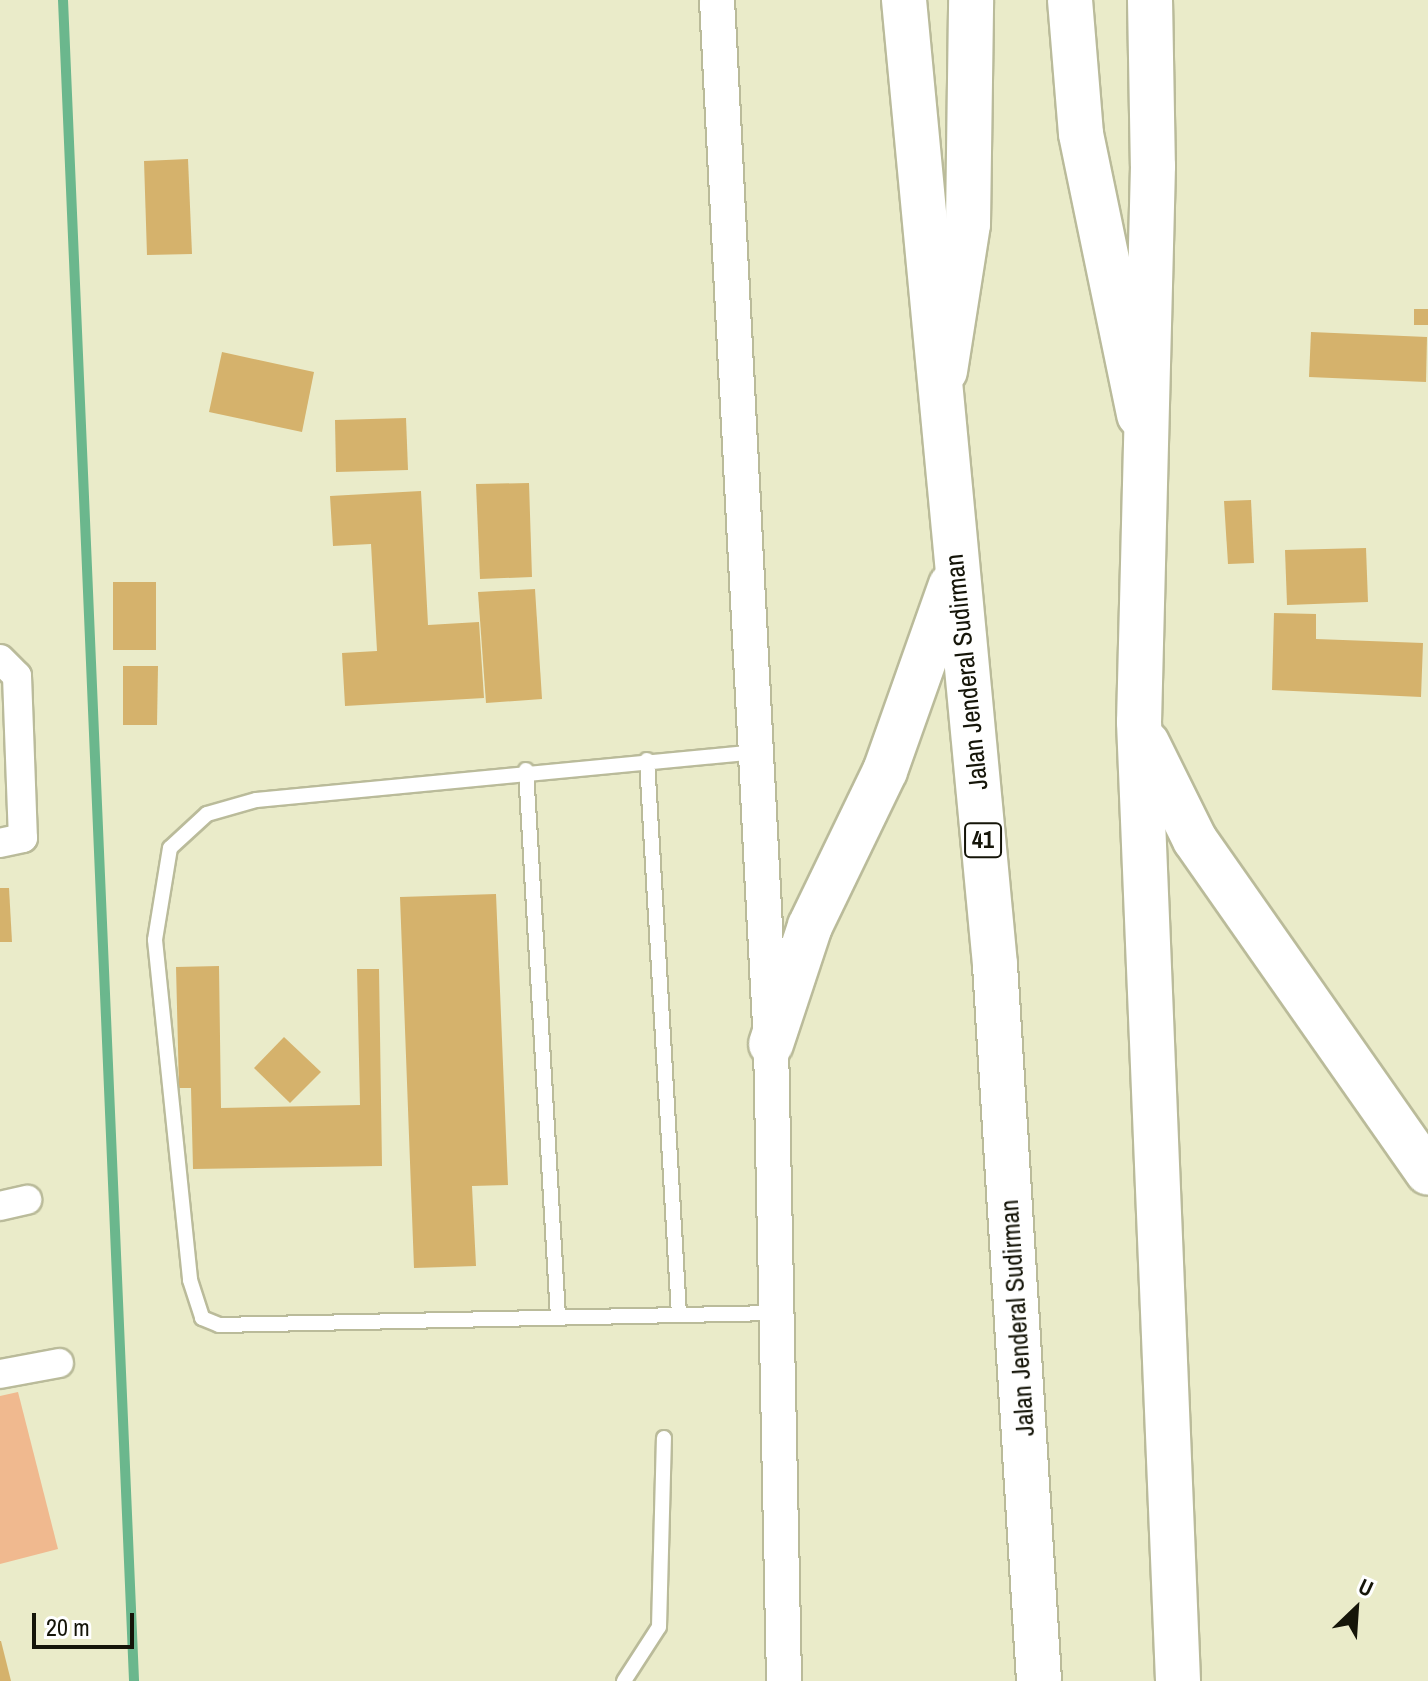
<!DOCTYPE html>
<style>
body{margin:0}
#map{position:relative;width:1428px;height:1681px;overflow:hidden;background:#eaebc9;font-family:"Archivo Narrow",sans-serif}
div>[style]{position:absolute}
.green>*{inset:0;background:#f0b98f}
.stream>*{height:10px;margin:-5px;padding:0 5px;transform-origin:5px;border-radius:5px;background:#6bb78d}
.building>*{inset:0;background:#d5b26c}
.roads{filter:drop-shadow(2px 0 #babb9a) drop-shadow(-2px 0 #babb9a) drop-shadow(0 2px #babb9a) drop-shadow(0 -2px #babb9a)}
.service>*{height:14px;margin:-7px;padding:0 7px;transform-origin:7px;border-radius:7px;background:#fff}
.minor>*{height:28px;margin:-14px;padding:0 14px;transform-origin:14px;border-radius:14px;background:#fff}
.tertiary>*{height:34px;margin:-17px;padding:0 17px;transform-origin:17px;border-radius:17px;background:#fff}
.primary>*{height:44px;margin:-22px;padding:0 22px;transform-origin:22px;border-radius:22px;background:#fff}
.trunk>*{height:44px;margin:-22px;padding:0 22px;transform-origin:22px;border-radius:22px;background:#fff}
span{translate:-50% -50%;white-space:nowrap;text-align:center;line-height:1.15;-webkit-text-stroke:7px #fff;paint-order:stroke}
.shield-label span{padding:2px 6px;background:#fff;border:2px solid;border-radius:6px;-webkit-text-stroke-width:0}
.shield-label{font-size:24px;color:#151509;font-weight:700}
.street-label{font-size:26px;color:#151509}
.north{position:absolute;left:1316px;top:1569px;width:80px;height:80px;-webkit-text-stroke:6px #fff;paint-order:stroke;rotate:25deg;font-size:22px;font-weight:700;line-height:32px;text-align:center;color:#151509}
.north::after{content:'';display:block;margin:auto;width:28px;height:36px;background:#151509;clip-path:polygon(50% 0,100% 100%,50% 72%,0 100%)}
.scale{position:absolute;left:32px;top:1613px;width:102px;height:36px;box-sizing:border-box;border:4px solid #151509;border-top:0;padding-left:10px;font-size:24px;line-height:28px;white-space:nowrap;color:#151509;-webkit-text-stroke:6px #fff;paint-order:stroke}
</style>
<div id="map">
<div class="green">
<div style="clip-path:polygon(18px 1392px,58px 1549px,0 1564px,0 1396px)"></div>
</div>
<div class="stream">
<div style="left:63px;top:0;width:1682px;rotate:87.58deg"></div>
</div>
<div class="building">
<div style="clip-path:polygon(188px 159px,192px 254px,147px 255px,144px 161px)"></div>
<div style="clip-path:polygon(1414px 309px,1428px 309px,1428px 325px,1414px 325px)"></div>
<div style="clip-path:polygon(1311px 332px,1427px 337px,1426px 382px,1309px 377px)"></div>
<div style="clip-path:polygon(222px 352px,314px 372px,302px 432px,209px 412px)"></div>
<div style="clip-path:polygon(406px 418px,408px 470px,336px 472px,335px 420px)"></div>
<div style="clip-path:polygon(529px 483px,532px 577px,480px 579px,476px 484px)"></div>
<div style="clip-path:polygon(421px 491px,428px 625px,479px 622px,484px 698px,345px 706px,342px 653px,377px 651px,371px 544px,333px 546px,330px 496px)"></div>
<div style="clip-path:polygon(1251px 500px,1254px 563px,1228px 564px,1224px 501px)"></div>
<div style="clip-path:polygon(1366px 548px,1368px 602px,1287px 605px,1285px 550px)"></div>
<div style="clip-path:polygon(113px 582px,156px 582px,156px 650px,113px 650px)"></div>
<div style="clip-path:polygon(535px 589px,542px 699px,486px 703px,478px 592px)"></div>
<div style="clip-path:polygon(1274px 613px,1316px 614px,1316px 639px,1423px 643px,1421px 697px,1272px 690px)"></div>
<div style="clip-path:polygon(123px 666px,158px 666px,157px 725px,123px 725px)"></div>
<div style="clip-path:polygon(0 888px,9px 888px,12px 942px,0 942px)"></div>
<div style="clip-path:polygon(496px 894px,508px 1185px,472px 1186px,476px 1266px,414px 1268px,400px 897px)"></div>
<div style="clip-path:polygon(219px 966px,221px 1108px,360px 1105px,357px 969px,379px 969px,382px 1166px,193px 1169px,191px 1088px,179px 1088px,176px 967px)"></div>
<div style="clip-path:polygon(284px 1037px,321px 1072px,290px 1103px,254px 1068px)"></div>
<div style="clip-path:polygon(0 1641px,1px 1641px,11px 1681px,0 1681px)"></div>
</div>
<div class="roads">
<div class="service">
<div style="left:757px;top:752px;width:503px;rotate:174.53deg"></div>
<div style="left:256px;top:800px;width:51px;rotate:164.1deg"></div>
<div style="left:207px;top:814px;width:50px;rotate:137.4deg"></div>
<div style="left:170px;top:848px;width:93px;rotate:99.3deg"></div>
<div style="left:155px;top:940px;width:342px;rotate:84.1deg"></div>
<div style="left:190px;top:1280px;width:40px;rotate:72deg"></div>
<div style="left:202px;top:1318px;width:18px;rotate:22deg"></div>
<div style="left:219px;top:1325px;width:556px;rotate:-1.24deg"></div>
<div style="left:647px;top:760px;width:556px;rotate:86.7deg"></div>
<div style="left:526px;top:770px;width:548px;rotate:86.65deg"></div>
<div style="left:624px;top:1681px;width:64px;rotate:-57.1deg"></div>
<div style="left:659px;top:1627px;width:189px;rotate:-88.5deg"></div>
</div>
<div class="minor">
<div style="left:0;top:659px;width:24px;rotate:45deg"></div>
<div style="left:17px;top:676px;width:162px;rotate:87.9deg"></div>
<div style="left:23px;top:838px;width:24px;rotate:168deg"></div>
<div style="left:0;top:1206px;width:28px;rotate:-13deg"></div>
<div style="left:0;top:1374px;width:60px;rotate:-10.6deg"></div>
</div>
<div class="tertiary">
<div style="left:717px;top:0;width:1045px;rotate:87.04deg"></div>
<div style="left:771px;top:1044px;width:637px;rotate:88.83deg"></div>
</div>
<div class="primary">
<div style="left:1070px;top:0;width:134px;rotate:85.3deg"></div>
<div style="left:1081px;top:134px;width:287px;rotate:78.3deg"></div>
<div style="left:945px;top:371px;width:149px;rotate:-81.1deg"></div>
<div style="left:968px;top:224px;width:224px;rotate:-89.2deg"></div>
</div>
<div class="trunk">
<div style="left:904px;top:0;width:969px;rotate:84.61deg"></div>
<div style="left:995px;top:965px;width:717px;rotate:86.48deg"></div>
<div style="left:1150px;top:0;width:166px;rotate:89deg"></div>
<div style="left:1153px;top:166px;width:556px;rotate:91.44deg"></div>
<div style="left:1139px;top:722px;width:960px;rotate:87.67deg"></div>
<div style="left:1147px;top:743px;width:108px;rotate:63.7deg"></div>
<div style="left:1195px;top:840px;width:406px;rotate:55deg"></div>
<div style="left:771px;top:1044px;width:124px;rotate:-71.7deg"></div>
<div style="left:810px;top:926px;width:172px;rotate:-64.2deg"></div>
<div style="left:885px;top:771px;width:197px;rotate:-70.5deg"></div>
</div>
</div>
<div class="shield-label">
<span style="left:983px;top:840px">41</span>
</div>
<div class="street-label">
<span style="left:966px;top:672px;rotate:-96deg">Jalan Jenderal Sudirman</span>
<span style="left:1017px;top:1318px;rotate:-94deg">Jalan Jenderal Sudirman</span>
</div>
<div class="north">U</div>
<div class="scale">20 m</div>
</div>
